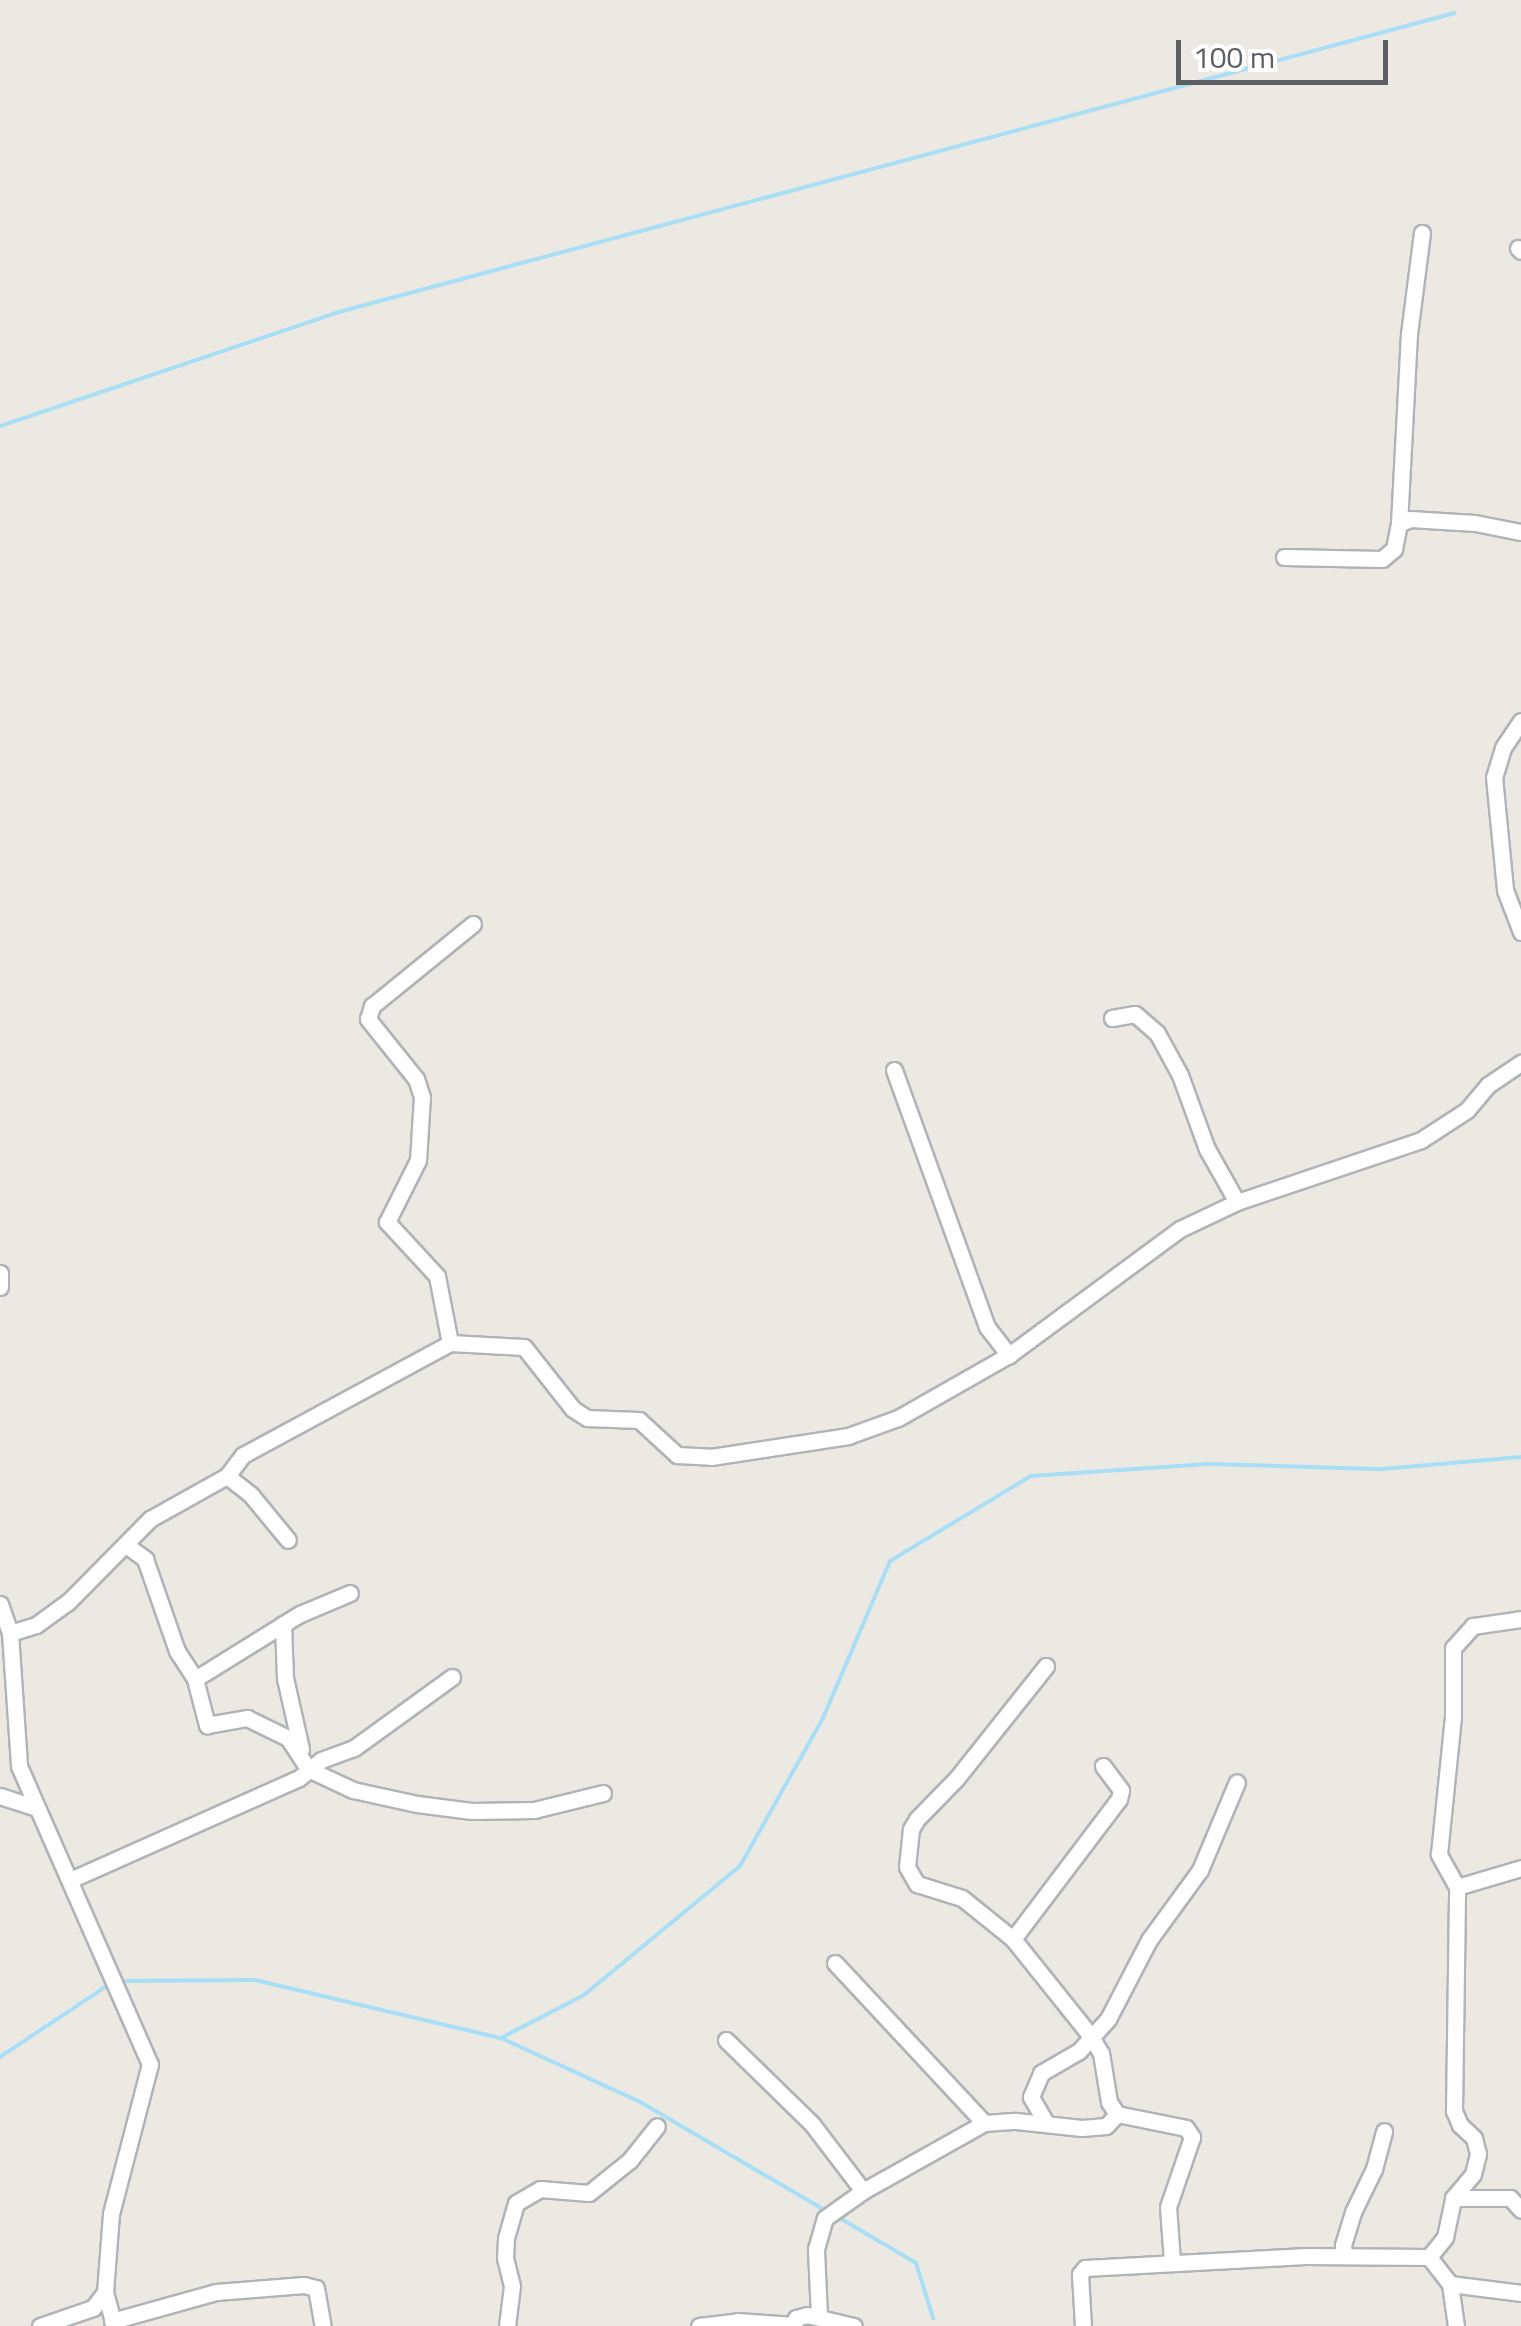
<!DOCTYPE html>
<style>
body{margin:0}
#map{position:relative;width:1521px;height:2326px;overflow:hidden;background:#ece9e3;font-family:"Titillium Web",sans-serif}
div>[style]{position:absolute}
.stream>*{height:4px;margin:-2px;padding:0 2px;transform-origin:2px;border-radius:2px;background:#a8def6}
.roads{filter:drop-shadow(2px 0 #b0b4b7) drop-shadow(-2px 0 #b0b4b7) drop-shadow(0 2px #b0b4b7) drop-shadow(0 -2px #b0b4b7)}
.street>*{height:15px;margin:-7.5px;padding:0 7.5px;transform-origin:7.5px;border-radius:7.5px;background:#fff}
span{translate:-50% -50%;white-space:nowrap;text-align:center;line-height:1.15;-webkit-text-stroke:9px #fff;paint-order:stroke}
.scale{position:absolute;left:1176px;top:40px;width:212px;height:45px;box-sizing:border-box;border:5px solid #5b5f62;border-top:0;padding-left:12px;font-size:30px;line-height:35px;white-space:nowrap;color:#5b5f62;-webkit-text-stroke:8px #fff;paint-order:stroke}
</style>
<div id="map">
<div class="stream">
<div style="left:0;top:426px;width:354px;rotate:-18.6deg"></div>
<div style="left:335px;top:313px;width:1159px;rotate:-15deg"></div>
<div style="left:119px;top:1981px;width:136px;rotate:-0.4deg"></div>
<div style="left:255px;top:1980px;width:253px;rotate:13.3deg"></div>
<div style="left:501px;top:2038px;width:93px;rotate:-27.4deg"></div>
<div style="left:584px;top:1995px;width:202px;rotate:-39.6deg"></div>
<div style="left:740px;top:1866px;width:170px;rotate:-60.7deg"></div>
<div style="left:823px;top:1718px;width:171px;rotate:-66.9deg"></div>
<div style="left:890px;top:1561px;width:165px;rotate:-31.1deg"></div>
<div style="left:1031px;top:1476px;width:178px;rotate:-3.9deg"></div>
<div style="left:1209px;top:1464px;width:173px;rotate:1.7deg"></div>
<div style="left:1382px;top:1469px;width:140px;rotate:-4.9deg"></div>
<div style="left:501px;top:2038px;width:155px;rotate:24.7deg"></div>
<div style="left:642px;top:2103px;width:216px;rotate:30.4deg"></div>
<div style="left:0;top:2057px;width:132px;rotate:-33.6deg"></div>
<div style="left:836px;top:2216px;width:93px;rotate:30.4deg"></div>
<div style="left:916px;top:2263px;width:58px;rotate:72.8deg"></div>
</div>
<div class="roads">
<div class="street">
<div style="left:1518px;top:248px;width:4px;rotate:45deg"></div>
<div style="left:1399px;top:524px;width:190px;rotate:-87deg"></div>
<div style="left:1409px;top:334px;width:102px;rotate:-82.7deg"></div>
<div style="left:1284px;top:557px;width:98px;rotate:1.2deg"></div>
<div style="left:1382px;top:559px;width:16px;rotate:-40deg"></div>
<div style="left:1394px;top:549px;width:25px;rotate:-79deg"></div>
<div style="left:1399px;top:524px;width:12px;rotate:-24deg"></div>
<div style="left:1410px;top:519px;width:65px;rotate:3.5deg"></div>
<div style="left:1475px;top:523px;width:47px;rotate:11.1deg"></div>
<div style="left:1521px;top:721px;width:32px;rotate:124deg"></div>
<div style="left:1503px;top:748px;width:30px;rotate:107deg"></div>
<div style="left:1494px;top:777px;width:114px;rotate:84.4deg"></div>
<div style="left:1505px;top:890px;width:45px;rotate:69.1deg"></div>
<div style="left:1112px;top:1018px;width:23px;rotate:-10deg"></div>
<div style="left:1135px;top:1014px;width:29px;rotate:41deg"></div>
<div style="left:1157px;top:1033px;width:48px;rotate:61.3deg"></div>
<div style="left:1180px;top:1075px;width:79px;rotate:70deg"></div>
<div style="left:1207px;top:1149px;width:61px;rotate:60.5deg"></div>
<div style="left:894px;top:1070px;width:273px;rotate:70.1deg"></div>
<div style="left:987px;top:1327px;width:36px;rotate:52deg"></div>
<div style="left:0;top:1273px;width:14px;rotate:90deg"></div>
<div style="left:450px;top:1343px;width:68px;rotate:-101deg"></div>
<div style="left:437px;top:1276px;width:74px;rotate:-132.8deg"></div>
<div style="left:387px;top:1222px;width:69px;rotate:-63.4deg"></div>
<div style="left:418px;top:1160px;width:63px;rotate:-86.4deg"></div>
<div style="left:422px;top:1097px;width:19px;rotate:-108deg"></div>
<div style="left:416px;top:1079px;width:77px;rotate:-128.7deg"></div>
<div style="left:368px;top:1019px;width:14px;rotate:-73deg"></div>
<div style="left:372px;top:1006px;width:130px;rotate:-39.1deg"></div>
<div style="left:227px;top:1476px;width:31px;rotate:38deg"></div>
<div style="left:251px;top:1495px;width:58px;rotate:50.6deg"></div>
<div style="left:126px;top:1545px;width:24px;rotate:36deg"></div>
<div style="left:145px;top:1559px;width:97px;rotate:70.8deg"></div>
<div style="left:177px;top:1651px;width:33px;rotate:57deg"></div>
<div style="left:195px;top:1679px;width:48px;rotate:75.4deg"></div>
<div style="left:207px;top:1725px;width:41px;rotate:-9.9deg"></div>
<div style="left:247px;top:1718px;width:46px;rotate:26deg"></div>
<div style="left:288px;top:1738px;width:37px;rotate:57deg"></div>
<div style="left:308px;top:1769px;width:50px;rotate:25deg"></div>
<div style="left:353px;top:1790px;width:66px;rotate:12.3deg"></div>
<div style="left:417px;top:1804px;width:55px;rotate:7.3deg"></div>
<div style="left:472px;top:1811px;width:62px;rotate:-0.9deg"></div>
<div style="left:534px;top:1810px;width:71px;rotate:-13.8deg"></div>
<div style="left:0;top:1604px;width:31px;rotate:71deg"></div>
<div style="left:10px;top:1633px;width:133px;rotate:86.1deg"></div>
<div style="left:19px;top:1766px;width:326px;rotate:66.3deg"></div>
<div style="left:150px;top:2064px;width:155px;rotate:104.6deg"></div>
<div style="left:111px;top:2214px;width:78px;rotate:94.4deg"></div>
<div style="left:105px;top:2292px;width:35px;rotate:75deg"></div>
<div style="left:283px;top:1624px;width:54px;rotate:87.9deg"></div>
<div style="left:285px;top:1678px;width:73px;rotate:77.3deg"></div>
<div style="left:10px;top:1633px;width:27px;rotate:-17deg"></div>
<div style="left:36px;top:1625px;width:39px;rotate:-36deg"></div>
<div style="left:68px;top:1602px;width:117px;rotate:-45.3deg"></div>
<div style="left:150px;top:1519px;width:88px;rotate:-29.2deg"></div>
<div style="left:227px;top:1476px;width:26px;rotate:-53deg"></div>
<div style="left:243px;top:1455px;width:235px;rotate:-28.4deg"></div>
<div style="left:450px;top:1343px;width:74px;rotate:3.1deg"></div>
<div style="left:524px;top:1347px;width:79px;rotate:51.7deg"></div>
<div style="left:573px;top:1409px;width:17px;rotate:33deg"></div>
<div style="left:587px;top:1418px;width:52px;rotate:2.2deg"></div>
<div style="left:639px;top:1420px;width:52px;rotate:42.6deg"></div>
<div style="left:677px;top:1455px;width:34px;rotate:3deg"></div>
<div style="left:711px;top:1457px;width:139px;rotate:-8.7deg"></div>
<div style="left:848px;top:1436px;width:53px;rotate:-19.8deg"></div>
<div style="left:898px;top:1418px;width:128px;rotate:-29.6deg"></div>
<div style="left:1009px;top:1355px;width:212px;rotate:-36.4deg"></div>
<div style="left:1180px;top:1229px;width:63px;rotate:-25.3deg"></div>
<div style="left:1237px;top:1202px;width:194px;rotate:-18.6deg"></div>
<div style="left:1421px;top:1140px;width:55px;rotate:-33.1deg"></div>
<div style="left:1467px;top:1110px;width:33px;rotate:-50deg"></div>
<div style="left:1488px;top:1085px;width:40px;rotate:-34deg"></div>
<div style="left:1046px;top:1666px;width:144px;rotate:128.5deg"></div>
<div style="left:956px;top:1779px;width:56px;rotate:134.3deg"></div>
<div style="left:917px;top:1819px;width:12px;rotate:121deg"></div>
<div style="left:911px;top:1829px;width:38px;rotate:96deg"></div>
<div style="left:907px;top:1867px;width:20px;rotate:60deg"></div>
<div style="left:917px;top:1884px;width:47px;rotate:17.3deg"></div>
<div style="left:962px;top:1898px;width:65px;rotate:38.8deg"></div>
<div style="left:1013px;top:1939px;width:123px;rotate:51.3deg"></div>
<div style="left:1090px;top:2035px;width:21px;rotate:59deg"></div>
<div style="left:1101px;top:2053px;width:50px;rotate:80.7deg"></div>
<div style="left:1109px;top:2102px;width:14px;rotate:56deg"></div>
<div style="left:1117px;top:2114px;width:70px;rotate:11.5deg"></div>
<div style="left:1186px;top:2128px;width:11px;rotate:56deg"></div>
<div style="left:1192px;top:2137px;width:74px;rotate:108.9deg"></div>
<div style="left:1168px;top:2207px;width:54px;rotate:85.8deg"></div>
<div style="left:195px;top:1679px;width:123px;rotate:-31.8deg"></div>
<div style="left:300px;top:1614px;width:54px;rotate:-22.8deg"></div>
<div style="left:0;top:1796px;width:35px;rotate:18deg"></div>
<div style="left:70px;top:1880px;width:251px;rotate:-24deg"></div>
<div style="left:299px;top:1778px;width:28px;rotate:-39deg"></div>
<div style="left:321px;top:1760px;width:35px;rotate:-20deg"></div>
<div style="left:354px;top:1748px;width:121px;rotate:-35.9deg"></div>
<div style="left:1457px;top:1887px;width:38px;rotate:-119deg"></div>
<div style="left:1439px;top:1854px;width:138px;rotate:-84.2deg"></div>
<div style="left:1453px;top:1717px;width:69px;rotate:-90deg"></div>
<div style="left:1453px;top:1648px;width:30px;rotate:-48deg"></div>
<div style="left:1473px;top:1626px;width:49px;rotate:-8.3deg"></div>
<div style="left:1013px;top:1939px;width:176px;rotate:-52.9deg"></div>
<div style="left:1119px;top:1799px;width:9px;rotate:-77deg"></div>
<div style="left:1121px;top:1790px;width:30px;rotate:-127deg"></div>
<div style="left:835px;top:1963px;width:219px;rotate:47deg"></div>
<div style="left:726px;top:2040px;width:120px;rotate:44.3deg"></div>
<div style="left:812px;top:2124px;width:84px;rotate:52.7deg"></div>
<div style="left:1046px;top:2123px;width:30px;rotate:-120deg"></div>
<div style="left:1031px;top:2097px;width:26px;rotate:-67deg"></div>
<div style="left:1041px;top:2073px;width:44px;rotate:-30.1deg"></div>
<div style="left:1079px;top:2051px;width:43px;rotate:-47.8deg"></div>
<div style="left:1108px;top:2019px;width:89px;rotate:-62.6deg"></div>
<div style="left:1149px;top:1940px;width:87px;rotate:-53.9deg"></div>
<div style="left:1200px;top:1870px;width:95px;rotate:-67.2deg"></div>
<div style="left:1453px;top:2198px;width:57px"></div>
<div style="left:1510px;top:2198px;width:16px;rotate:47deg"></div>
<div style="left:1344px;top:2256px;width:11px;rotate:-95deg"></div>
<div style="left:1343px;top:2245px;width:34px;rotate:-73deg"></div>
<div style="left:1353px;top:2212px;width:48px;rotate:-64deg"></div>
<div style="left:1374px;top:2169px;width:39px;rotate:-75deg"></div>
<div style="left:1429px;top:2257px;width:26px;rotate:-51deg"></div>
<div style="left:1445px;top:2237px;width:40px;rotate:-78deg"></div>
<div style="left:1453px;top:2198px;width:31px;rotate:-50deg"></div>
<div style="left:1473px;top:2174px;width:21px;rotate:-76deg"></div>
<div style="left:1478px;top:2154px;width:16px;rotate:-104deg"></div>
<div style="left:1474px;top:2138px;width:19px;rotate:-137deg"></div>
<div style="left:1460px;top:2125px;width:15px;rotate:-113deg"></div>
<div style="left:1454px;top:2111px;width:224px;rotate:-89.2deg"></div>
<div style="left:1457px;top:1887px;width:67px;rotate:-16.5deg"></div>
<div style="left:1450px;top:2284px;width:72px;rotate:7.2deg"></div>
<div style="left:819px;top:2316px;width:67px;rotate:-92.6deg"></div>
<div style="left:816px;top:2249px;width:32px;rotate:-74deg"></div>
<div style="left:825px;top:2218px;width:47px;rotate:-35.4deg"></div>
<div style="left:863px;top:2191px;width:139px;rotate:-29.3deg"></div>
<div style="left:984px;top:2123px;width:32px;rotate:-4deg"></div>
<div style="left:1016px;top:2121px;width:66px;rotate:6.1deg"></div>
<div style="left:1082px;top:2128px;width:24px;rotate:-5deg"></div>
<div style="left:1106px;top:2126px;width:16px;rotate:-47deg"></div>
<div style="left:112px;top:2321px;width:108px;rotate:-15.6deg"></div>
<div style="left:216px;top:2292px;width:88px;rotate:-4.5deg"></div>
<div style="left:304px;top:2285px;width:12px;rotate:14deg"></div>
<div style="left:316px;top:2288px;width:39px;rotate:80deg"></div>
<div style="left:40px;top:2326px;width:56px;rotate:-18.8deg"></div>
<div style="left:93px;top:2308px;width:20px;rotate:-53deg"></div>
<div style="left:507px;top:2326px;width:40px;rotate:-82.9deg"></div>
<div style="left:512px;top:2286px;width:29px;rotate:-104deg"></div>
<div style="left:505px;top:2258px;width:20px;rotate:-87deg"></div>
<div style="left:506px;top:2238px;width:36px;rotate:-74deg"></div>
<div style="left:516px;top:2203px;width:28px;rotate:-30deg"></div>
<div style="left:540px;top:2189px;width:49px;rotate:4.7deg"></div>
<div style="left:589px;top:2193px;width:53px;rotate:-38.8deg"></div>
<div style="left:630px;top:2160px;width:43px;rotate:-51.5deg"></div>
<div style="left:699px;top:2326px;width:38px;rotate:-7deg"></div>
<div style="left:737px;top:2321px;width:57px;rotate:4deg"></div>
<div style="left:794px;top:2326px;width:8px;rotate:-76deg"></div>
<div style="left:796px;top:2318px;width:11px;rotate:-15deg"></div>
<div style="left:807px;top:2315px;width:48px;rotate:13.2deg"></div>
<div style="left:1083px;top:2326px;width:52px;rotate:-93.3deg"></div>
<div style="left:1080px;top:2274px;width:8px;rotate:-50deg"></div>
<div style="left:1085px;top:2268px;width:221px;rotate:-3.1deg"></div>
<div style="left:1306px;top:2256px;width:123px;rotate:0.5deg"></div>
<div style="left:1429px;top:2257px;width:34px;rotate:52deg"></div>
<div style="left:1450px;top:2284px;width:42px;rotate:81.9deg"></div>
</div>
</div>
<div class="scale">100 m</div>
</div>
